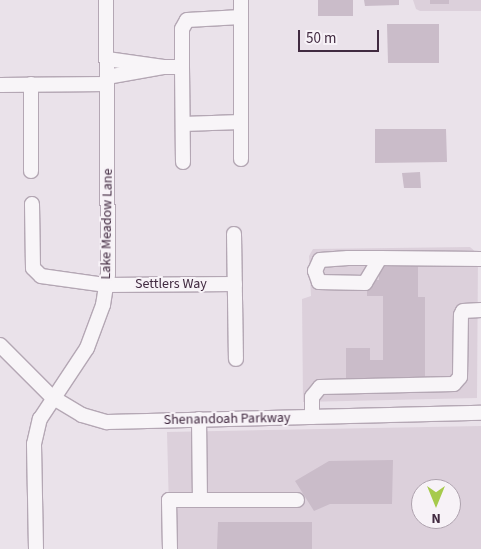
<!DOCTYPE html>
<style>
body{margin:0}
#map{position:relative;width:481px;height:549px;overflow:hidden;background:#eae2ea;font-family:"Source Sans 3",sans-serif}
div>[style]{position:absolute}
.built>*{inset:0;background:#dcd0db}
.building>*{inset:0;background:#cabcc9}
.roads{filter:drop-shadow(1px 0 #b4a7b4) drop-shadow(-1px 0 #b4a7b4) drop-shadow(0 1px #b4a7b4) drop-shadow(0 -1px #b4a7b4)}
.minor>*{height:14px;margin:-7px;padding:0 7px;transform-origin:7px;border-radius:7px;background:#f8f5f8}
span{translate:-50% -50%;white-space:nowrap;text-align:center;line-height:1.15;-webkit-text-stroke:4px #f7f2f7;paint-order:stroke}
.street-label{font-size:14px;color:#412a40}
.north{position:absolute;left:411px;top:479px;width:50px;height:50px;box-sizing:border-box;background:#f7f2f7;border:1px solid #aea2ae;border-radius:50%;rotate:180deg;font-size:14px;font-weight:700;line-height:20px;text-align:center;color:#412a40}
.north::after{content:'';display:block;margin:auto;width:18px;height:22px;background:#a6ca4c;clip-path:polygon(50% 0,100% 100%,50% 72%,0 100%)}
.scale{position:absolute;left:298px;top:30px;width:81px;height:22px;box-sizing:border-box;border:2px solid #412a40;border-top:0;padding-left:6px;font-size:15px;line-height:18px;white-space:nowrap;color:#412a40;-webkit-text-stroke:4px #f7f2f7;paint-order:stroke}
</style>
<div id="map">
<div class="built">
<div style="clip-path:polygon(413px 0,481px 0,481px 11px,420px 11px,416px 9px)"></div>
<div style="clip-path:polygon(470px 247px,478px 254px,477px 398px,303px 402px,302px 299px,311px 296px,309px 256px,313px 249px)"></div>
<div style="clip-path:polygon(evenodd,481px 426px,481px 549px,170px 549px,167px 432px,481px 426px,421px 489px,451px 489px,451px 519px,421px 519px,421px 489px)"></div>
</div>
<div class="building">
<div style="clip-path:polygon(318px 0,353px 0,353px 16px,318px 16px)"></div>
<div style="clip-path:polygon(364px 0,399px 0,399px 5px,365px 6px)"></div>
<div style="clip-path:polygon(430px 0,449px 0,449px 4px,430px 4px)"></div>
<div style="clip-path:polygon(387px 24px,439px 24px,439px 63px,388px 63px)"></div>
<div style="clip-path:polygon(375px 129px,446px 129px,447px 162px,375px 163px)"></div>
<div style="clip-path:polygon(420px 172px,421px 188px,404px 188px,402px 173px)"></div>
<div style="clip-path:polygon(379px 266px,418px 266px,418px 297px,425px 297px,425px 380px,346px 380px,346px 348px,370px 348px,370px 360px,383px 360px,383px 296px,367px 296px,367px 280px,379px 280px)"></div>
<div style="clip-path:polygon(393px 460px,392px 504px,330px 504px,314px 511px,295px 481px,329px 461px)"></div>
<div style="clip-path:polygon(218px 522px,312px 522px,312px 549px,217px 549px)"></div>
</div>
<div class="roads">
<div class="minor">
<div style="left:107px;top:59px;width:57px;rotate:8.1deg"></div>
<div style="left:163px;top:67px;width:57px;rotate:169.9deg"></div>
<div style="left:163px;top:67px;width:19px"></div>
<div style="left:182px;top:67px;width:95px;rotate:89.4deg"></div>
<div style="left:182px;top:67px;width:38px;rotate:-90deg"></div>
<div style="left:182px;top:29px;width:10px;rotate:-61deg"></div>
<div style="left:187px;top:20px;width:54px;rotate:-3.2deg"></div>
<div style="left:31px;top:84px;width:87px;rotate:90deg"></div>
<div style="left:0;top:85px;width:107px;rotate:-0.5deg"></div>
<div style="left:241px;top:122px;width:37px;rotate:90deg"></div>
<div style="left:183px;top:124px;width:58px;rotate:-2deg"></div>
<div style="left:241px;top:122px;width:122px;rotate:-90deg"></div>
<div style="left:32px;top:204px;width:64px;rotate:89.1deg"></div>
<div style="left:33px;top:268px;width:11px;rotate:45deg"></div>
<div style="left:41px;top:276px;width:66px;rotate:7.9deg"></div>
<div style="left:106px;top:285px;width:129px;rotate:-0.4deg"></div>
<div style="left:234px;top:234px;width:125px;rotate:89.1deg"></div>
<div style="left:380px;top:258px;width:29px;rotate:121deg"></div>
<div style="left:365px;top:283px;width:46px;rotate:-178.8deg"></div>
<div style="left:319px;top:282px;width:12px;rotate:-110deg"></div>
<div style="left:315px;top:271px;width:12px;rotate:-66deg"></div>
<div style="left:320px;top:260px;width:28px;rotate:-4deg"></div>
<div style="left:348px;top:258px;width:32px"></div>
<div style="left:380px;top:258px;width:101px;rotate:0.6deg"></div>
<div style="left:0;top:345px;width:74px;rotate:45deg"></div>
<div style="left:52px;top:397px;width:35px;rotate:31deg"></div>
<div style="left:82px;top:415px;width:26px;rotate:16deg"></div>
<div style="left:107px;top:422px;width:374px;rotate:-1.4deg"></div>
<div style="left:312px;top:417px;width:20px;rotate:-90deg"></div>
<div style="left:312px;top:397px;width:13px;rotate:-51deg"></div>
<div style="left:320px;top:387px;width:134px;rotate:-1.3deg"></div>
<div style="left:454px;top:384px;width:9px;rotate:-49deg"></div>
<div style="left:460px;top:377px;width:62px;rotate:-89.1deg"></div>
<div style="left:461px;top:315px;width:4px;rotate:-63deg"></div>
<div style="left:463px;top:311px;width:18px;rotate:-3deg"></div>
<div style="left:199px;top:419px;width:81px;rotate:89.3deg"></div>
<div style="left:36px;top:549px;width:105px;rotate:-91.1deg"></div>
<div style="left:34px;top:444px;width:26px;rotate:-77deg"></div>
<div style="left:40px;top:419px;width:85px;rotate:-56.5deg"></div>
<div style="left:87px;top:348px;width:46px;rotate:-69.6deg"></div>
<div style="left:103px;top:305px;width:30px;rotate:-81deg"></div>
<div style="left:108px;top:275px;width:275px;rotate:-90.4deg"></div>
<div style="left:170px;top:549px;width:49px;rotate:-91.2deg"></div>
<div style="left:169px;top:500px;width:128px"></div>
</div>
</div>
<div class="street-label">
<span style="left:107px;top:224px;rotate:-89deg">Lake Meadow Lane</span>
<span style="left:171px;top:284px">Settlers Way</span>
<span style="left:227px;top:419px;rotate:-1deg">Shenandoah Parkway</span>
</div>
<div class="north">N</div>
<div class="scale">50 m</div>
</div>
